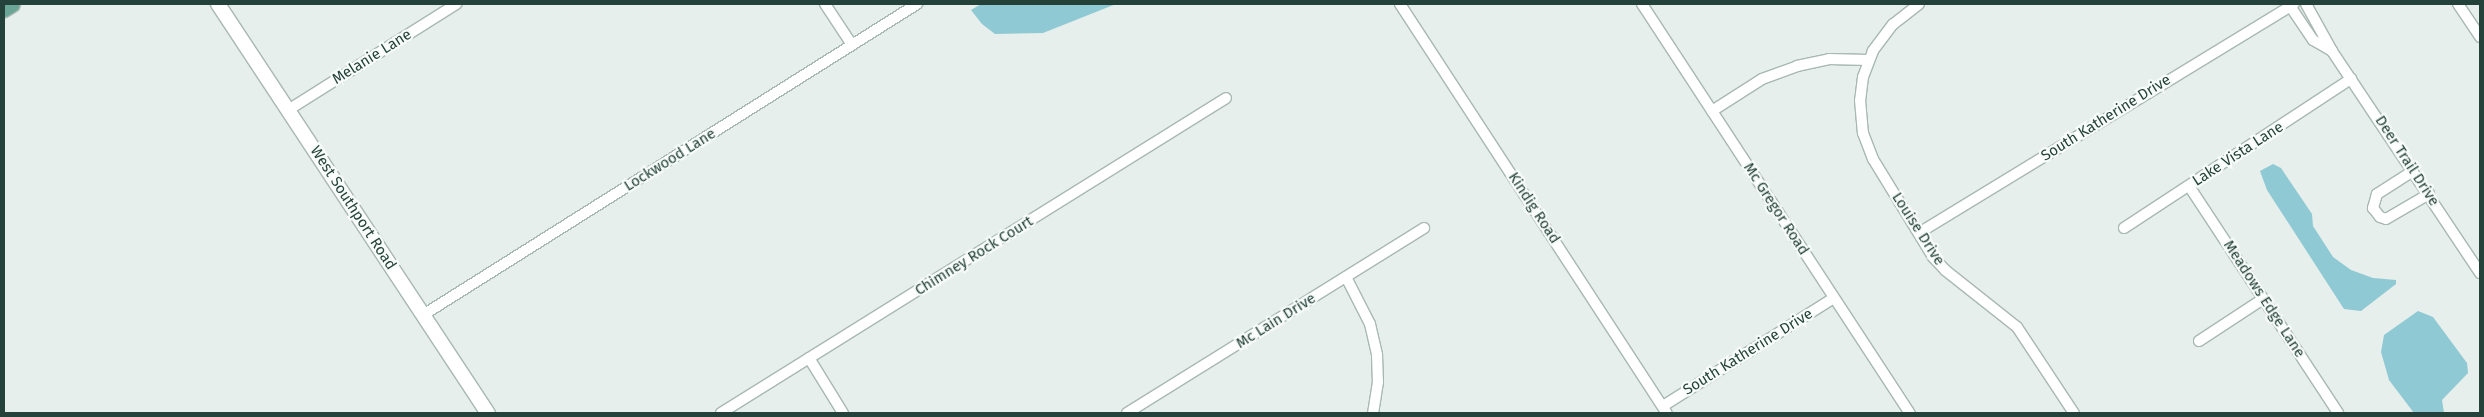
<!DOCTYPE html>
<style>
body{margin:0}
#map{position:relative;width:2484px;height:417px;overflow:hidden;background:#e6efeb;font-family:"Fira Sans",sans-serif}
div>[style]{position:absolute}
.water>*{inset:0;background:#8ec9d4}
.roads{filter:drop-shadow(1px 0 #a8b8b2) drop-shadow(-1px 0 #a8b8b2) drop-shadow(0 1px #a8b8b2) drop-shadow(0 -1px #a8b8b2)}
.street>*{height:10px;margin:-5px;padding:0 5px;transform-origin:5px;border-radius:5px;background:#fff}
.secondary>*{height:14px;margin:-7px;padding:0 7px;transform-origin:7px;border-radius:7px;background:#fff}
.primary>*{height:15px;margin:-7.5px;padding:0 7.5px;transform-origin:7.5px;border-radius:7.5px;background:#6aa596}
span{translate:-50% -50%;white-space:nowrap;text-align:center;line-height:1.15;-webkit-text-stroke:4.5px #f7fbf9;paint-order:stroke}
.street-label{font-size:15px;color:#24423a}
.frame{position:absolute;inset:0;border:5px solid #24423a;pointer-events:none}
</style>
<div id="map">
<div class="water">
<div style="clip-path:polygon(981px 4px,1116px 4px,1043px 33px,995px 34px,982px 24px,971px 10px)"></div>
<div style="clip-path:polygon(2273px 164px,2281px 168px,2312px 214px,2313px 226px,2333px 257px,2351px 270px,2373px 278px,2396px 280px,2396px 284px,2361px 311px,2344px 309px,2267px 190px,2260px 171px)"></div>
<div style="clip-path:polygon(2418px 311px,2433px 317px,2467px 363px,2468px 373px,2442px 400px,2444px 413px,2414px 413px,2389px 380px,2381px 352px,2384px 335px)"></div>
</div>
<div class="roads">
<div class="street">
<div style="left:825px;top:4px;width:49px;rotate:56.6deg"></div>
<div style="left:1400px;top:4px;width:488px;rotate:56.9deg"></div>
<div style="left:1642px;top:4px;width:489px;rotate:56.8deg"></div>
<div style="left:1919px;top:4px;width:33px;rotate:142deg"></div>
<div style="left:1893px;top:24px;width:34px;rotate:127deg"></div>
<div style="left:1873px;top:51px;width:28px;rotate:111deg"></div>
<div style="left:1863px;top:77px;width:23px;rotate:97deg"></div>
<div style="left:1860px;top:100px;width:33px;rotate:85deg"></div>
<div style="left:1863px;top:133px;width:28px;rotate:69deg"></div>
<div style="left:1873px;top:159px;width:115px;rotate:58.5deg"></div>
<div style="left:1933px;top:257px;width:18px;rotate:47deg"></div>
<div style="left:1945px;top:270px;width:92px;rotate:38.4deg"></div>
<div style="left:2017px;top:327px;width:103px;rotate:56.5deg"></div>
<div style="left:2306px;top:4px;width:54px;rotate:61deg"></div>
<div style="left:2332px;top:51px;width:267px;rotate:56.3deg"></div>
<div style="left:2458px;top:4px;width:40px;rotate:56deg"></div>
<div style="left:2290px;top:6px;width:41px;rotate:55.9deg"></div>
<div style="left:2313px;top:40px;width:22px;rotate:30deg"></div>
<div style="left:288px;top:110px;width:199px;rotate:-32.2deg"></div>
<div style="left:1712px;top:111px;width:59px;rotate:-32.6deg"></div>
<div style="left:1762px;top:79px;width:37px;rotate:-20deg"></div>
<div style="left:1797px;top:66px;width:33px;rotate:-12deg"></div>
<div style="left:1829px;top:59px;width:40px;rotate:1.4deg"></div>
<div style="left:2413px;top:171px;width:43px;rotate:147.4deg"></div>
<div style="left:2377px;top:194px;width:15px;rotate:106deg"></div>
<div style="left:2373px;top:208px;width:11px;rotate:52deg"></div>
<div style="left:2380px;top:217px;width:6px;rotate:18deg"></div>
<div style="left:2386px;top:219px;width:50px;rotate:-30.2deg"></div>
<div style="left:2189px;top:186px;width:272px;rotate:56.7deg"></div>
<div style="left:2124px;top:228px;width:272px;rotate:-33.3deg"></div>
<div style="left:1919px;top:233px;width:439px;rotate:-31.4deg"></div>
<div style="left:1346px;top:277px;width:53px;rotate:62.9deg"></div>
<div style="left:1370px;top:324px;width:32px;rotate:77deg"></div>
<div style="left:1377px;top:355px;width:27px;rotate:88deg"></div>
<div style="left:1378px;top:382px;width:31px;rotate:99deg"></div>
<div style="left:423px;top:315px;width:584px;rotate:-32.19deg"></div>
<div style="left:2199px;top:341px;width:77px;rotate:-33.3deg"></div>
<div style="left:809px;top:358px;width:65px;rotate:58.3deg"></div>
<div style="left:1663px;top:406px;width:202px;rotate:-32.3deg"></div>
<div style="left:721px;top:413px;width:595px;rotate:-31.95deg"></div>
<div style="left:1127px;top:413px;width:350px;rotate:-31.9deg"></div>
</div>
<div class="secondary">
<div style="left:218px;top:4px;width:490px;rotate:56.6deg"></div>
</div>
<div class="primary">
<div style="left:4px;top:9px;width:9px;rotate:-32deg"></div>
</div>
</div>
<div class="street-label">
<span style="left:372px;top:57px;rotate:-32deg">Melanie Lane</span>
<span style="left:2106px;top:118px;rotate:-32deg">South Katherine Drive</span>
<span style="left:2238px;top:154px;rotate:-33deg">Lake Vista Lane</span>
<span style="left:670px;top:160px;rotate:-32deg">Lockwood Lane</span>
<span style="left:2407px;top:161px;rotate:57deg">Deer Trail Drive</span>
<span style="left:353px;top:208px;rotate:57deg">West Southport Road</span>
<span style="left:1534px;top:208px;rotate:57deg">Kindig Road</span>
<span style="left:1776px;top:209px;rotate:57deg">Mc Gregor Road</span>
<span style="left:1918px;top:229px;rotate:57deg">Louise Drive</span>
<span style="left:974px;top:256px;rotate:-32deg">Chimney Rock Court</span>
<span style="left:2264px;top:299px;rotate:57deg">Meadows Edge Lane</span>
<span style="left:1276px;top:321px;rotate:-32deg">Mc Lain Drive</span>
<span style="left:1748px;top:352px;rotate:-32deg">South Katherine Drive</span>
</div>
<div class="frame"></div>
</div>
